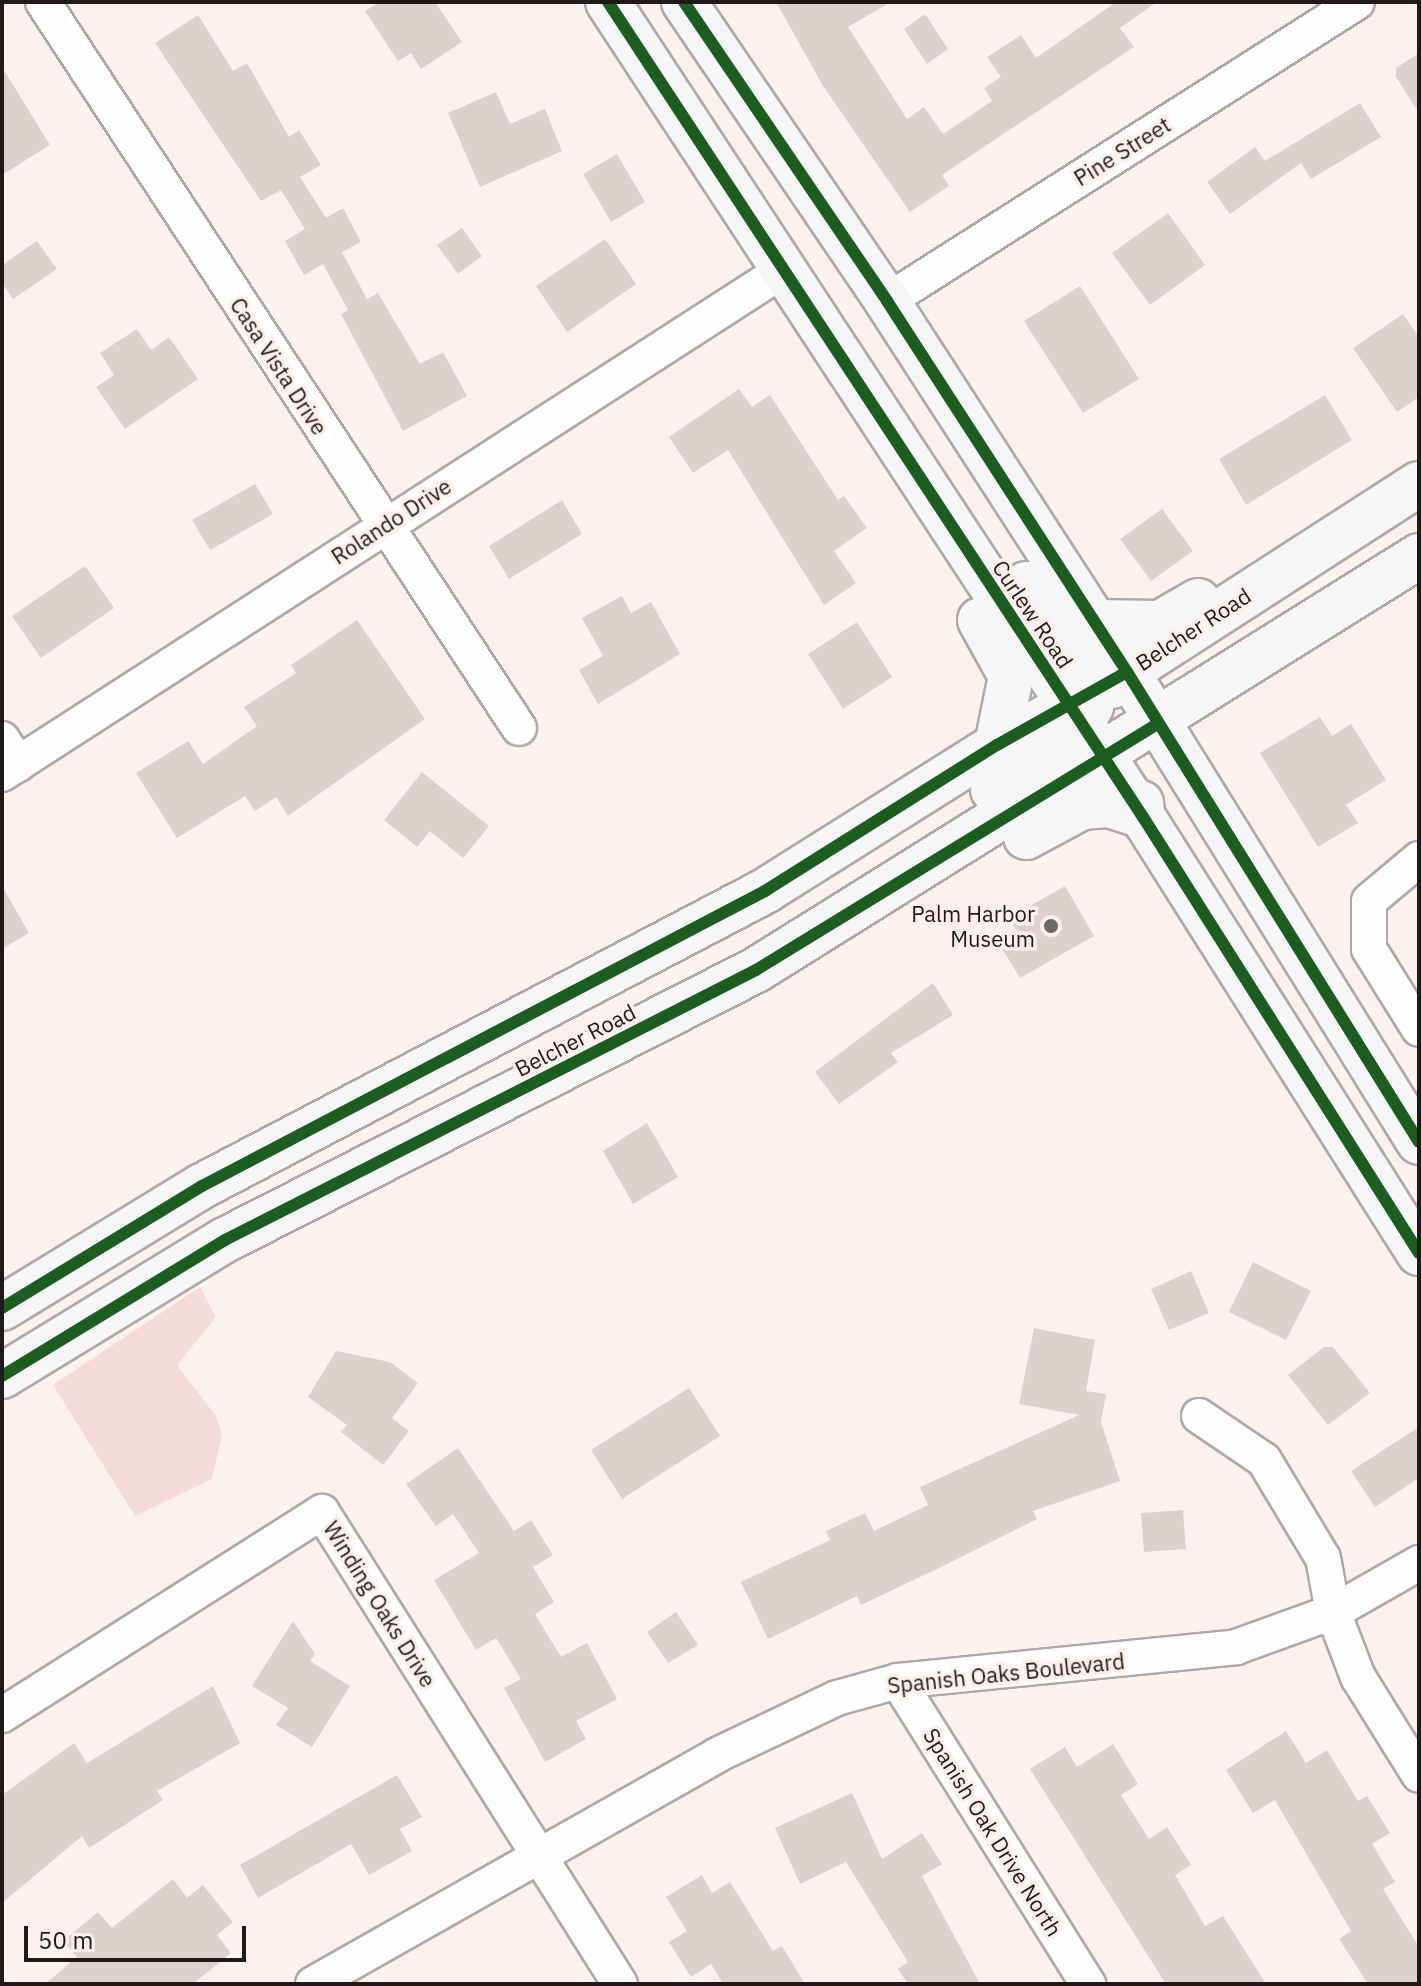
<!DOCTYPE html>
<style>
body{margin:0}
#map{position:relative;width:1421px;height:1986px;overflow:hidden;background:#fbf2f0;font-family:"IBM Plex Sans",sans-serif}
div>[style]{position:absolute}
.green>*{inset:0;background:#f4dbd7}
.building>*{inset:0;background:#ddd1ce}
.roads{filter:drop-shadow(2px 0 #afa8a7) drop-shadow(-2px 0 #afa8a7) drop-shadow(0 2px #afa8a7) drop-shadow(0 -2px #afa8a7)}
.street>*{height:34px;margin:-17px;padding:0 17px;transform-origin:17px;border-radius:17px;background:#fefdfd}
.secondary>*{height:44px;margin:-22px;padding:0 22px;transform-origin:22px;border-radius:22px;background:#f6f6f8}
.cycleway>*{height:12px;margin:-6px;padding:0 6px;transform-origin:6px;border-radius:6px;background:#1b5e20}
.dots>*{width:22px;height:22px;translate:-50% -50%;box-sizing:border-box;border:4px solid #ffefec;border-radius:50%}
span{translate:-50% -50%;white-space:nowrap;text-align:center;line-height:1.15;-webkit-text-stroke:7px #ffefec;paint-order:stroke}
.street-label{font-size:22px;color:#1f1a19}
.poi-label{font-size:22px;color:#1f1a19}
.right{translate:-100% -50%;text-align:right}
.frame{position:absolute;inset:0;border:4px solid #1f1a19;pointer-events:none}
.scale{position:absolute;left:24px;top:1926px;width:222px;height:36px;box-sizing:border-box;border:4px solid #1f1a19;border-top:0;padding-left:10px;font-size:24px;line-height:28px;white-space:nowrap;color:#1f1a19;-webkit-text-stroke:6px #ffefec;paint-order:stroke}
</style>
<div id="map">
<div class="green">
<div style="clip-path:polygon(200px 1287px,216px 1317px,177px 1365px,216px 1416px,222px 1435px,212px 1479px,135px 1516px,53px 1385px)"></div>
</div>
<div class="building">
<div style="clip-path:polygon(380px 2px,435px 2px,462px 42px,421px 69px,411px 53px,398px 61px,365px 11px)"></div>
<div style="clip-path:polygon(776px 2px,891px 2px,848px 27px,907px 119px,924px 107px,943px 134px,992px 101px,984px 88px,1001px 77px,987px 57px,1021px 35px,1036px 58px,1116px 2px,1157px 2px,1120px 28px,1134px 47px,942px 175px,949px 186px,910px 212px,823px 86px)"></div>
<div style="clip-path:polygon(925px 14px,948px 49px,927px 64px,904px 29px)"></div>
<div style="clip-path:polygon(198px 15px,233px 71px,247px 63px,289px 137px,299px 130px,321px 165px,300px 177px,326px 218px,343px 208px,361px 242px,342px 252px,367px 299px,378px 293px,420px 364px,443px 352px,467px 396px,403px 431px,341px 314px,348px 310px,323px 264px,304px 275px,285px 241px,305px 229px,281px 190px,261px 201px,155px 43px)"></div>
<div style="clip-path:polygon(1419px 53px,1419px 113px,1396px 77px,1396px 68px)"></div>
<div style="clip-path:polygon(2px 67px,50px 145px,2px 175px)"></div>
<div style="clip-path:polygon(496px 92px,510px 124px,545px 109px,562px 151px,480px 187px,448px 113px)"></div>
<div style="clip-path:polygon(1360px 103px,1381px 137px,1311px 179px,1301px 163px,1230px 214px,1207px 182px,1255px 147px,1265px 161px)"></div>
<div style="clip-path:polygon(617px 154px,645px 202px,611px 222px,583px 174px)"></div>
<div style="clip-path:polygon(1168px 213px,1205px 265px,1150px 305px,1112px 253px)"></div>
<div style="clip-path:polygon(462px 228px,482px 256px,458px 274px,437px 245px)"></div>
<div style="clip-path:polygon(605px 239px,636px 284px,567px 332px,536px 286px)"></div>
<div style="clip-path:polygon(37px 241px,57px 269px,13px 299px,2px 283px,2px 265px)"></div>
<div style="clip-path:polygon(1080px 286px,1139px 379px,1083px 413px,1024px 321px)"></div>
<div style="clip-path:polygon(1403px 314px,1419px 337px,1419px 397px,1397px 412px,1353px 348px)"></div>
<div style="clip-path:polygon(137px 329px,151px 350px,169px 337px,198px 379px,125px 429px,96px 387px,114px 375px,100px 353px)"></div>
<div style="clip-path:polygon(739px 389px,752px 407px,770px 395px,838px 500px,844px 496px,867px 528px,834px 551px,856px 583px,824px 605px,728px 450px,693px 473px,669px 437px)"></div>
<div style="clip-path:polygon(1325px 395px,1352px 440px,1246px 505px,1219px 459px)"></div>
<div style="clip-path:polygon(255px 484px,273px 514px,210px 550px,192px 520px)"></div>
<div style="clip-path:polygon(562px 500px,582px 534px,509px 579px,489px 546px)"></div>
<div style="clip-path:polygon(1162px 509px,1193px 551px,1151px 581px,1120px 539px)"></div>
<div style="clip-path:polygon(85px 566px,114px 608px,41px 658px,12px 616px)"></div>
<div style="clip-path:polygon(622px 596px,631px 613px,651px 602px,680px 654px,598px 704px,579px 670px,603px 656px,582px 618px)"></div>
<div style="clip-path:polygon(357px 620px,425px 719px,288px 816px,276px 797px,255px 811px,245px 796px,177px 838px,136px 773px,188px 741px,203px 764px,257px 726px,244px 707px,296px 673px,291px 665px)"></div>
<div style="clip-path:polygon(857px 622px,892px 677px,843px 709px,808px 654px)"></div>
<div style="clip-path:polygon(1320px 717px,1332px 736px,1351px 724px,1386px 780px,1346px 805px,1358px 823px,1318px 847px,1260px 753px)"></div>
<div style="clip-path:polygon(422px 772px,489px 826px,463px 858px,430px 831px,417px 847px,384px 820px)"></div>
<div style="clip-path:polygon(2px 886px,29px 933px,2px 949px)"></div>
<div style="clip-path:polygon(1065px 886px,1094px 936px,1020px 978px,1000px 945px,1019px 934px,1009px 918px)"></div>
<div style="clip-path:polygon(933px 983px,953px 1015px,891px 1053px,898px 1062px,839px 1104px,815px 1072px)"></div>
<div style="clip-path:polygon(647px 1123px,678px 1177px,633px 1204px,603px 1151px)"></div>
<div style="clip-path:polygon(1253px 1262px,1311px 1291px,1286px 1340px,1229px 1312px)"></div>
<div style="clip-path:polygon(1191px 1271px,1209px 1313px,1169px 1330px,1151px 1289px)"></div>
<div style="clip-path:polygon(1034px 1328px,1095px 1340px,1086px 1391px,1106px 1394px,1101px 1422px,1120px 1481px,1033px 1511px,1037px 1519px,939px 1568px,861px 1605px,857px 1596px,768px 1639px,741px 1582px,830px 1540px,826px 1531px,865px 1513px,874px 1531px,928px 1505px,920px 1487px,1079px 1415px,1019px 1404px)"></div>
<div style="clip-path:polygon(1324px 1347px,1333px 1347px,1370px 1393px,1328px 1425px,1288px 1375px)"></div>
<div style="clip-path:polygon(336px 1351px,390px 1362px,418px 1383px,392px 1418px,409px 1431px,383px 1465px,341px 1432px,347px 1425px,308px 1397px)"></div>
<div style="clip-path:polygon(689px 1388px,720px 1436px,622px 1499px,591px 1450px)"></div>
<div style="clip-path:polygon(1419px 1427px,1419px 1478px,1375px 1507px,1351px 1471px)"></div>
<div style="clip-path:polygon(458px 1448px,514px 1531px,531px 1520px,553px 1555px,533px 1567px,554px 1602px,535px 1614px,561px 1657px,587px 1643px,617px 1699px,576px 1721px,586px 1739px,545px 1762px,504px 1688px,521px 1679px,496px 1638px,476px 1650px,434px 1580px,479px 1553px,453px 1514px,436px 1526px,406px 1484px)"></div>
<div style="clip-path:polygon(1183px 1510px,1186px 1549px,1144px 1552px,1141px 1513px)"></div>
<div style="clip-path:polygon(676px 1612px,698px 1645px,668px 1663px,647px 1632px)"></div>
<div style="clip-path:polygon(293px 1621px,315px 1654px,310px 1661px,350px 1686px,312px 1747px,276px 1725px,288px 1708px,252px 1686px)"></div>
<div style="clip-path:polygon(213px 1686px,240px 1743px,157px 1791px,163px 1800px,89px 1848px,82px 1836px,2px 1903px,2px 1795px,74px 1743px,87px 1763px)"></div>
<div style="clip-path:polygon(1286px 1731px,1306px 1763px,1327px 1750px,1358px 1801px,1367px 1796px,1390px 1833px,1372px 1844px,1395px 1882px,1383px 1889px,1419px 1947px,1419px 1984px,1368px 1984px,1339px 1939px,1351px 1931px,1275px 1800px,1253px 1813px,1226px 1770px)"></div>
<div style="clip-path:polygon(1113px 1744px,1138px 1784px,1121px 1795px,1149px 1839px,1167px 1827px,1191px 1865px,1175px 1875px,1205px 1926px,1223px 1916px,1266px 1984px,1166px 1984px,1030px 1769px,1065px 1747px,1077px 1767px)"></div>
<div style="clip-path:polygon(397px 1775px,422px 1817px,400px 1829px,412px 1851px,369px 1875px,351px 1844px,258px 1898px,240px 1865px)"></div>
<div style="clip-path:polygon(852px 1793px,882px 1859px,922px 1833px,942px 1864px,922px 1876px,980px 1984px,908px 1984px,898px 1969px,908px 1962px,846px 1862px,800px 1884px,775px 1828px)"></div>
<div style="clip-path:polygon(702px 1875px,712px 1893px,730px 1882px,773px 1951px,782px 1946px,805px 1984px,723px 1984px,711px 1964px,691px 1977px,669px 1942px,687px 1931px,666px 1897px)"></div>
<div style="clip-path:polygon(173px 1879px,187px 1898px,203px 1885px,233px 1922px,217px 1935px,231px 1953px,193px 1984px,45px 1984px,77px 1957px,63px 1941px,98px 1912px,112px 1928px)"></div>
</div>
<div class="roads">
<div class="street">
<div style="left:43px;top:2px;width:868px;rotate:56.75deg"></div>
<div style="left:887px;top:301px;width:557px;rotate:-32.46deg"></div>
<div style="left:2px;top:739px;width:30px;rotate:57deg"></div>
<div style="left:2px;top:774px;width:928px;rotate:-32.82deg"></div>
<div style="left:1419px;top:859px;width:65px;rotate:140deg"></div>
<div style="left:1369px;top:901px;width:48px;rotate:90deg"></div>
<div style="left:1369px;top:949px;width:94px;rotate:58deg"></div>
<div style="left:1199px;top:1416px;width:78px;rotate:34.1deg"></div>
<div style="left:1264px;top:1460px;width:114px;rotate:59deg"></div>
<div style="left:1323px;top:1558px;width:55px;rotate:79.5deg"></div>
<div style="left:1333px;top:1612px;width:70px;rotate:69deg"></div>
<div style="left:1358px;top:1677px;width:115px;rotate:58.1deg"></div>
<div style="left:898px;top:1681px;width:358px;rotate:57.9deg"></div>
<div style="left:2px;top:1715px;width:379px;rotate:-32.4deg"></div>
<div style="left:322px;top:1512px;width:558px;rotate:57.73deg"></div>
<div style="left:313px;top:1984px;width:464px;rotate:-29.5deg"></div>
<div style="left:717px;top:1755px;width:133px;rotate:-25.4deg"></div>
<div style="left:837px;top:1698px;width:63px;rotate:-15.6deg"></div>
<div style="left:898px;top:1681px;width:340px;rotate:-5.7deg"></div>
<div style="left:1236px;top:1647px;width:103px;rotate:-19.8deg"></div>
<div style="left:1333px;top:1612px;width:99px;rotate:-29.7deg"></div>
</div>
<div class="secondary">
<div style="left:608px;top:2px;width:975px;rotate:56.72deg"></div>
<div style="left:1143px;top:817px;width:516px;rotate:57.67deg"></div>
<div style="left:684px;top:2px;width:361px;rotate:55.8deg"></div>
<div style="left:887px;top:301px;width:442px;rotate:57.1deg"></div>
<div style="left:1127px;top:672px;width:553px;rotate:58.15deg"></div>
<div style="left:1026px;top:584px;width:95px;rotate:55.3deg"></div>
<div style="left:1080px;top:662px;width:40px;rotate:37deg"></div>
<div style="left:980px;top:620px;width:64px;rotate:61deg"></div>
<div style="left:1011px;top:676px;width:70px;rotate:101.5deg"></div>
<div style="left:997px;top:745px;width:15px;rotate:-11deg"></div>
<div style="left:993px;top:790px;width:93px;rotate:-34.9deg"></div>
<div style="left:1069px;top:737px;width:37px;rotate:-54deg"></div>
<div style="left:1091px;top:707px;width:54px;rotate:-77.2deg"></div>
<div style="left:1103px;top:654px;width:33px;rotate:-104deg"></div>
<div style="left:1095px;top:622px;width:65px;rotate:0.9deg"></div>
<div style="left:1160px;top:623px;width:44px;rotate:-30.1deg"></div>
<div style="left:1026px;top:837px;width:64px;rotate:-28.2deg"></div>
<div style="left:1082px;top:807px;width:27px;rotate:-4deg"></div>
<div style="left:1109px;top:805px;width:35px;rotate:18deg"></div>
<div style="left:1142px;top:816px;width:13px;rotate:-94deg"></div>
<div style="left:2px;top:1308px;width:234px;rotate:-31.4deg"></div>
<div style="left:202px;top:1186px;width:636px;rotate:-27.65deg"></div>
<div style="left:765px;top:891px;width:274px;rotate:-32.2deg"></div>
<div style="left:997px;top:745px;width:149px;rotate:-29.3deg"></div>
<div style="left:1127px;top:672px;width:347px;rotate:-32.8deg"></div>
<div style="left:2px;top:1376px;width:261px;rotate:-31.4deg"></div>
<div style="left:225px;top:1240px;width:596px;rotate:-26.95deg"></div>
<div style="left:756px;top:970px;width:782px;rotate:-31.98deg"></div>
</div>
</div>
<div class="cycleway">
<div style="left:608px;top:2px;width:975px;rotate:56.72deg"></div>
<div style="left:1143px;top:817px;width:516px;rotate:57.67deg"></div>
<div style="left:684px;top:2px;width:361px;rotate:55.8deg"></div>
<div style="left:887px;top:301px;width:442px;rotate:57.1deg"></div>
<div style="left:1127px;top:672px;width:553px;rotate:58.15deg"></div>
<div style="left:2px;top:1308px;width:234px;rotate:-31.4deg"></div>
<div style="left:202px;top:1186px;width:636px;rotate:-27.65deg"></div>
<div style="left:765px;top:891px;width:274px;rotate:-32.2deg"></div>
<div style="left:997px;top:745px;width:149px;rotate:-29.3deg"></div>
<div style="left:2px;top:1376px;width:261px;rotate:-31.4deg"></div>
<div style="left:225px;top:1240px;width:596px;rotate:-26.95deg"></div>
<div style="left:756px;top:970px;width:471px;rotate:-31.5deg"></div>
</div>
<div class="dots">
<div style="left:1051px;top:926px;background:#6c6664"></div>
</div>
<div class="street-label">
<span style="left:1122px;top:151px;rotate:-32deg">Pine Street</span>
<span style="left:279px;top:366px;rotate:57deg">Casa Vista Drive</span>
<span style="left:391px;top:521px;rotate:-33deg">Rolando Drive</span>
<span style="left:1033px;top:614px;rotate:56deg">Curlew Road</span>
<span style="left:1193px;top:629px;rotate:-33deg">Belcher Road</span>
<span style="left:575px;top:1040px;rotate:-27deg">Belcher Road</span>
<span style="left:380px;top:1604px;rotate:58deg">Winding Oaks Drive</span>
<span style="left:1006px;top:1673px;rotate:-6deg">Spanish Oaks Boulevard</span>
<span style="left:993px;top:1832px;rotate:58deg">Spanish Oak Drive North</span>
</div>
<div class="poi-label">
<span class="right" style="left:1035px;top:926px">Palm Harbor<br>Museum</span>
</div>
<div class="frame"></div>
<div class="scale">50 m</div>
</div>
